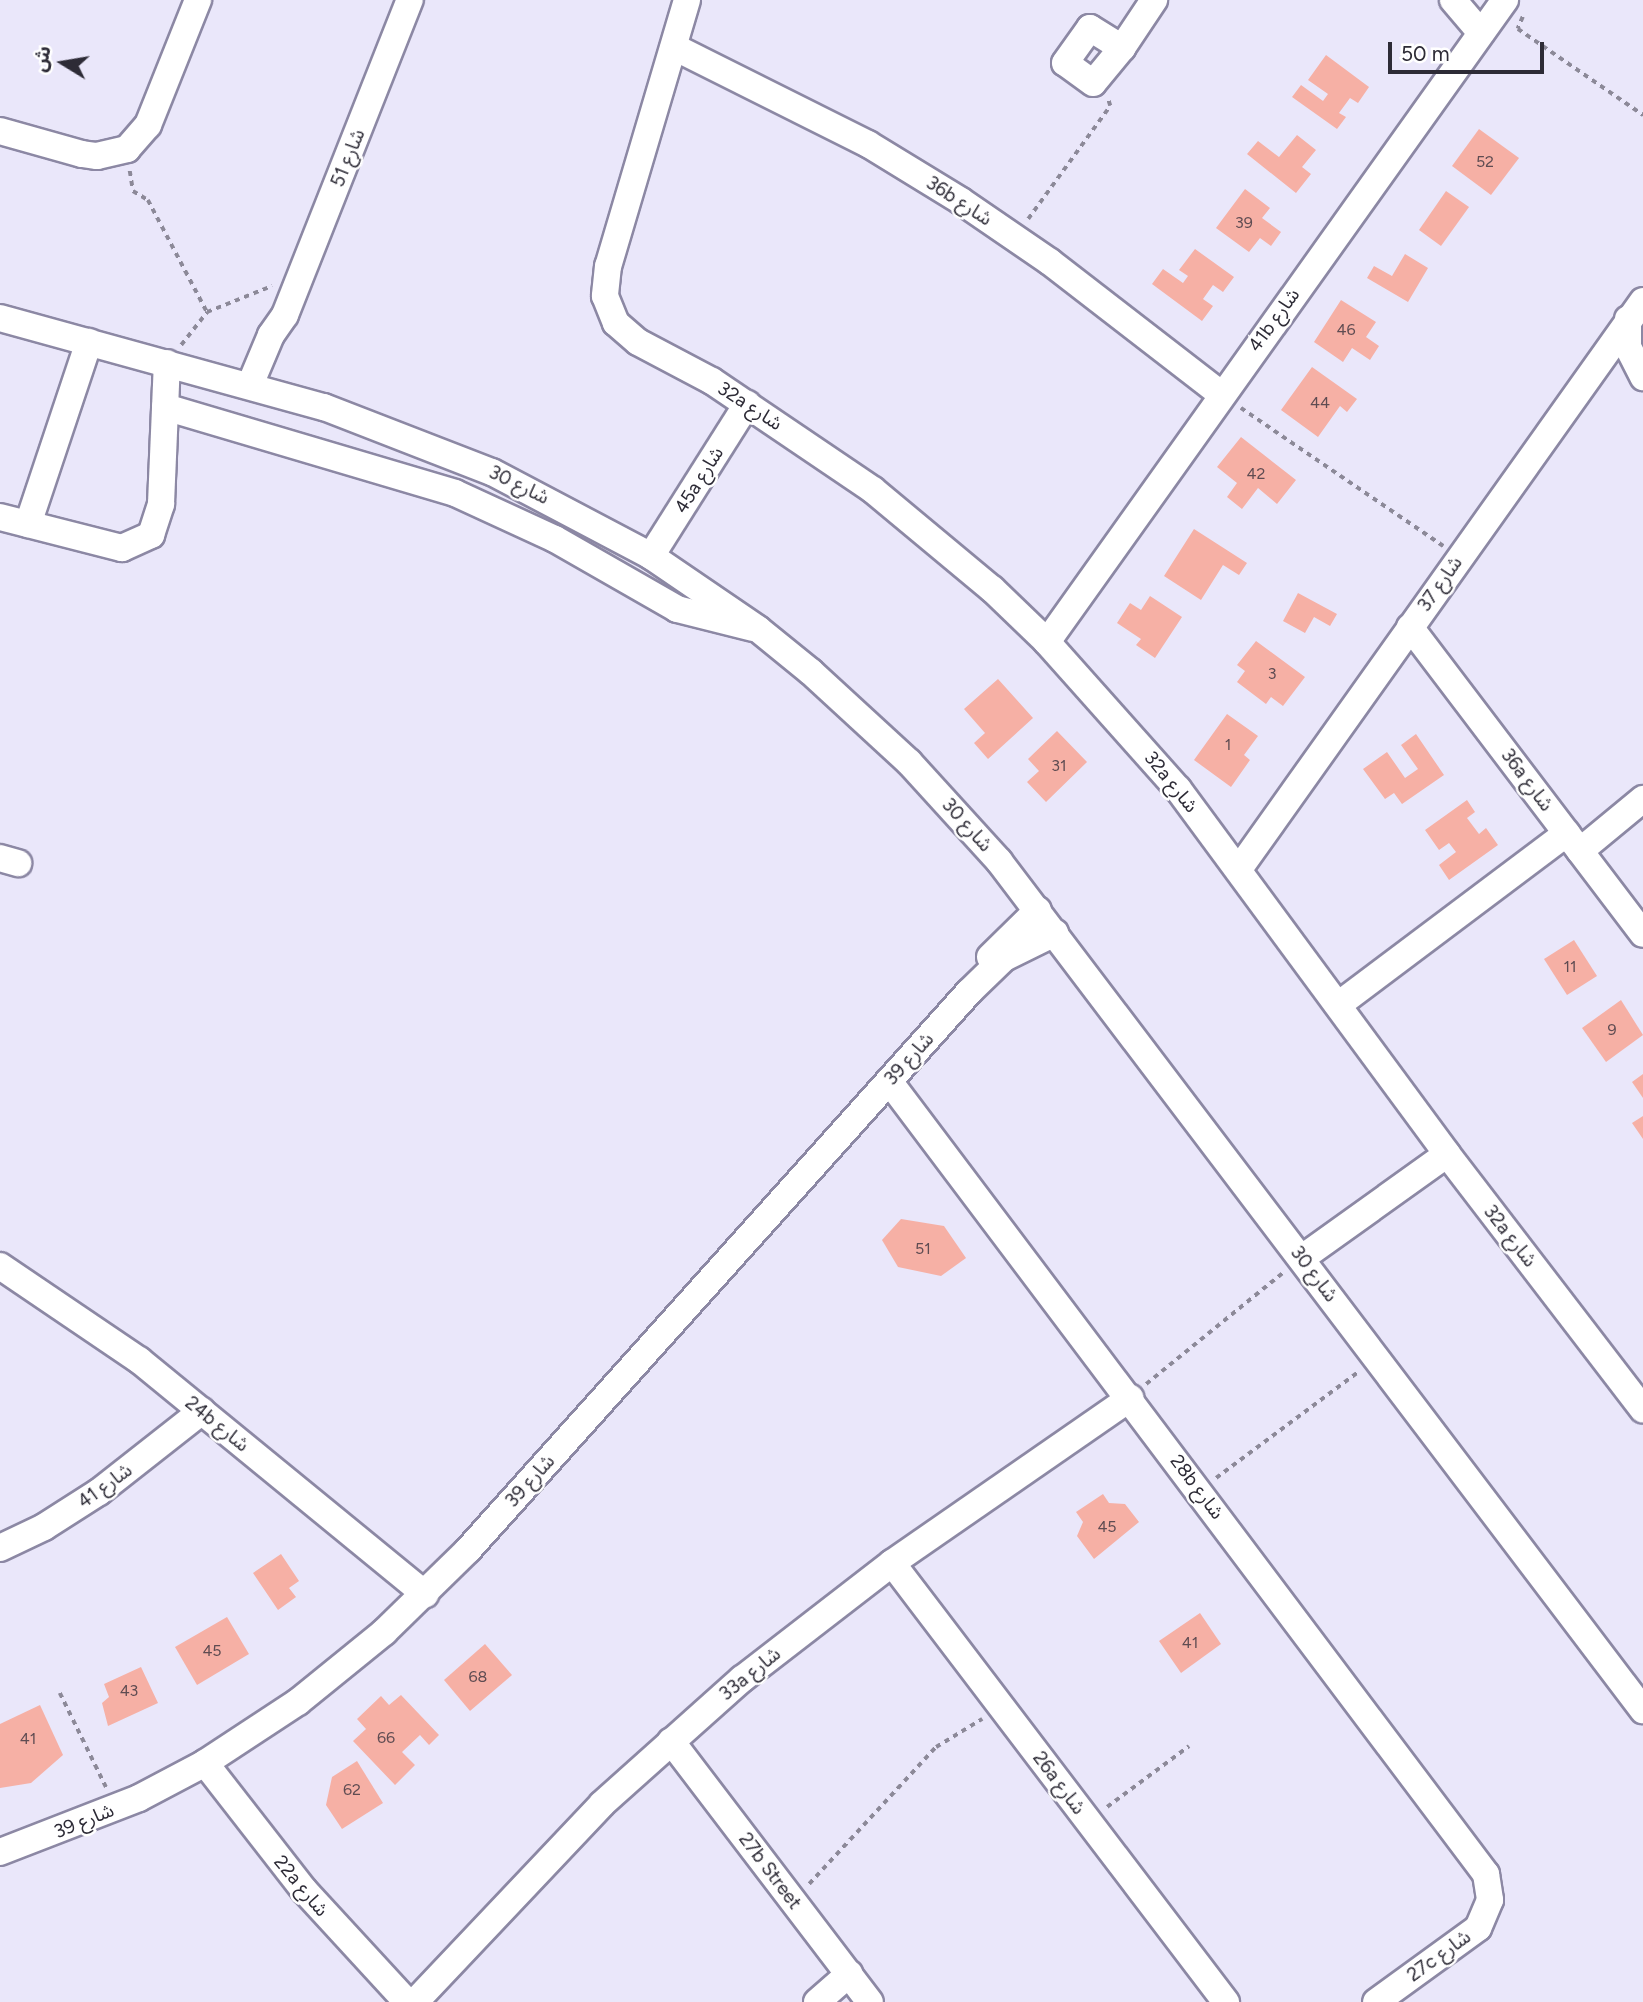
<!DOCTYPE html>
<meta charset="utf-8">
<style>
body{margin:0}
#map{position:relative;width:1643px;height:2002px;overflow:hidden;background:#eae7fa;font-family:Figtree,"Noto Sans Arabic",sans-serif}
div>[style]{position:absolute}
.building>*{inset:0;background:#f6b0a5}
.path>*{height:3.5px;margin-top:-1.75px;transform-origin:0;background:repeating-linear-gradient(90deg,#8c8998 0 5px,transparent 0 10px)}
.roads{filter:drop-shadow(2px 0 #8c88a4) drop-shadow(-2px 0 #8c88a4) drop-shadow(0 2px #8c88a4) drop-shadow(0 -2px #8c88a4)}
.minor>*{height:26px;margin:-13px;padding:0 13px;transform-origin:13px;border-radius:13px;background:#fff}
span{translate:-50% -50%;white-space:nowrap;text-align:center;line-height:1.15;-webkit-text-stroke:5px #fff;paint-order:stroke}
.number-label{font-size:16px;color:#5f4c52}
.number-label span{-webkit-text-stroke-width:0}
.street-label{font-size:19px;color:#2d2b36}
.north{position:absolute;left:28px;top:28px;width:70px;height:70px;-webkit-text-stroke:5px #fff;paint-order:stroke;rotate:281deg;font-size:19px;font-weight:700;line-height:28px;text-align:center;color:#2d2b36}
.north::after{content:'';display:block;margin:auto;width:24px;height:32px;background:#2d2b36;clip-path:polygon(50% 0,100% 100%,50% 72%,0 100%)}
.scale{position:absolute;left:1388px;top:42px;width:156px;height:32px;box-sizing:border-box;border:4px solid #2d2b36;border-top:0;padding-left:9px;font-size:21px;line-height:24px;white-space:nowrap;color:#2d2b36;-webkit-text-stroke:5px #fff;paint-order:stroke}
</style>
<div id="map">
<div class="building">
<div style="clip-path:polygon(1326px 55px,1369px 87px,1358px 103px,1350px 98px,1339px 113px,1346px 117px,1337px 129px,1292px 97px,1301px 85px,1323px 101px,1328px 94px,1308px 80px)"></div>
<div style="clip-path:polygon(1479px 129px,1519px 158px,1491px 195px,1452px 166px)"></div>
<div style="clip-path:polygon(1297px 135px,1316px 150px,1302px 167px,1311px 174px,1296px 193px,1247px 154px,1258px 141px,1279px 157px)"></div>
<div style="clip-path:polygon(1245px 189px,1270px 208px,1262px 218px,1281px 232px,1271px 246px,1260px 238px,1249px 252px,1216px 228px)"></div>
<div style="clip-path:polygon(1446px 191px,1469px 207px,1441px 246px,1419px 230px)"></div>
<div style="clip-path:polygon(1195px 249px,1234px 277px,1223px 292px,1213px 285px,1203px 299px,1213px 306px,1202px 321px,1152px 284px,1163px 269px,1183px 283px,1188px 276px,1179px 270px)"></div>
<div style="clip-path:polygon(1405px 254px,1428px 268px,1408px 302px,1367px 278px,1374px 266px,1392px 276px)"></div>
<div style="clip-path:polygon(1341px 300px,1376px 322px,1366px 337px,1379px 346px,1370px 360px,1352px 348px,1343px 362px,1314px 342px)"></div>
<div style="clip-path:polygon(1312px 367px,1357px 399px,1347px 412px,1340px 406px,1318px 437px,1281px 410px)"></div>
<div style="clip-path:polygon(1241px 437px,1296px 480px,1277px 504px,1258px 488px,1242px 509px,1227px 497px,1237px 483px,1217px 467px)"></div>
<div style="clip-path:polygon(1194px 529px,1247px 563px,1239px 575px,1223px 565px,1201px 600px,1164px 576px)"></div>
<div style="clip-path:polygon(1298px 593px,1337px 614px,1330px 626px,1314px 617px,1305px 633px,1283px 621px)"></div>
<div style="clip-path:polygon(1150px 596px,1182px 617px,1155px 658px,1136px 645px,1141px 639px,1117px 623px,1130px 603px,1141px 610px)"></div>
<div style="clip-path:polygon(1256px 641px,1305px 677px,1283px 706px,1271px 697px,1266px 704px,1237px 682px,1245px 671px,1237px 665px)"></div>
<div style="clip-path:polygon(998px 679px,1033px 718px,988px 759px,974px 743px,985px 733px,964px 709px)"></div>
<div style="clip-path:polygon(1227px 714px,1258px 736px,1244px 755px,1250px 760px,1231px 787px,1194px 760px)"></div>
<div style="clip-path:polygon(1057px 731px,1087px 762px,1046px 802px,1027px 782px,1039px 771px,1028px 759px)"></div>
<div style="clip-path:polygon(1416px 734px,1444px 775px,1402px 804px,1394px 793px,1385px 799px,1363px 769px,1387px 752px,1405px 778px,1418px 769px,1401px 745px)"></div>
<div style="clip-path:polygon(1467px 800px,1475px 812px,1467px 818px,1479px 834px,1486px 828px,1498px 845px,1449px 880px,1439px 865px,1456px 852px,1449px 843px,1439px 850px,1425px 830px)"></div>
<div style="clip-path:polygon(1574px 940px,1597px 976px,1567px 995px,1544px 959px)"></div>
<div style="clip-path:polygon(1621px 1000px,1643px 1035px,1606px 1062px,1582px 1028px)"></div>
<div style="clip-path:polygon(1643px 1074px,1643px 1098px,1632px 1082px)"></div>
<div style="clip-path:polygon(1643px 1116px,1643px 1139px,1632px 1123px)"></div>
<div style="clip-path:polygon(901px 1219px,944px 1226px,966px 1258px,941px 1276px,898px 1267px,882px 1240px)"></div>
<div style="clip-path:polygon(1103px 1494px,1109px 1503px,1125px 1504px,1139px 1522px,1094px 1559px,1077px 1536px,1083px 1522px,1076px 1512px)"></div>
<div style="clip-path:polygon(281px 1554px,299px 1581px,289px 1588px,296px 1597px,278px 1610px,253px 1573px)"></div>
<div style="clip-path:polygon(1200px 1613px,1221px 1644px,1181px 1673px,1159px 1641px)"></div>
<div style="clip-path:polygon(227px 1617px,249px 1654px,197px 1685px,175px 1647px)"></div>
<div style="clip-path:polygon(485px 1644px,512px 1675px,470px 1711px,444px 1680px)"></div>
<div style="clip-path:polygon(141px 1667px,158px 1703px,108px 1726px,102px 1703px,109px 1697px,104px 1684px)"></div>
<div style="clip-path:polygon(401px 1695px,439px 1735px,429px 1745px,420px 1735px,402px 1752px,415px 1765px,395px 1785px,353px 1741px,366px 1729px,357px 1719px,381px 1696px,389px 1705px)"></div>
<div style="clip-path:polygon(40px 1705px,63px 1755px,31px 1783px,0 1788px,0 1724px)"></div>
<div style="clip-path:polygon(357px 1761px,383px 1803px,342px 1829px,326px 1805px,332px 1777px)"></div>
</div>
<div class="path">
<div style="left:1523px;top:17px;width:13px;rotate:113deg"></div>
<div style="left:1518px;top:29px;width:152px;rotate:34.5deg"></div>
<div style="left:130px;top:171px;width:20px;rotate:81deg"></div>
<div style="left:133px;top:191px;width:17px;rotate:31deg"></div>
<div style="left:148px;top:200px;width:127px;rotate:62.2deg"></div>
<div style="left:1028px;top:219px;width:140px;rotate:-54deg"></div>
<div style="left:1110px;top:106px;width:6px;rotate:-108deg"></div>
<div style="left:181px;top:345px;width:42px;rotate:-51.8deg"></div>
<div style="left:207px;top:312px;width:70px;rotate:-21.8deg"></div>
<div style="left:1241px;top:408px;width:245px;rotate:34.3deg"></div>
<div style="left:1146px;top:1384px;width:178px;rotate:-39.1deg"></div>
<div style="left:1216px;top:1478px;width:177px;rotate:-36.7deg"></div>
<div style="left:60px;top:1693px;width:105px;rotate:63.9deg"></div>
<div style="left:1107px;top:1807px;width:102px;rotate:-36.6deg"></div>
<div style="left:809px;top:1884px;width:187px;rotate:-47.2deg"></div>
<div style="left:936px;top:1747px;width:54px;rotate:-31.3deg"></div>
</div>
<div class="roads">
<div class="minor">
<div style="left:687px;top:0;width:277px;rotate:106.5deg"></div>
<div style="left:608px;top:266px;width:30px;rotate:96deg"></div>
<div style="left:605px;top:296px;width:29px;rotate:68deg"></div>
<div style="left:616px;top:323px;width:29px;rotate:41deg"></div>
<div style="left:638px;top:342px;width:84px;rotate:27.8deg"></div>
<div style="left:712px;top:381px;width:194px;rotate:34.1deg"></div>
<div style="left:873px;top:490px;width:155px;rotate:39.8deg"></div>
<div style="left:992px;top:589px;width:76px;rotate:43.9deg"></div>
<div style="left:1047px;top:642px;width:197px;rotate:48.3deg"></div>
<div style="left:1178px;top:789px;width:453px;rotate:53.6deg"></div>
<div style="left:1447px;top:1154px;width:322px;rotate:52.5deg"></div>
<div style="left:1453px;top:0;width:43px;rotate:49.7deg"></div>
<div style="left:1090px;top:28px;width:38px;rotate:32deg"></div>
<div style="left:1122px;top:48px;width:45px;rotate:129.6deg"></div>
<div style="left:1093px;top:83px;width:34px;rotate:-144deg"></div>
<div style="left:1065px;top:63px;width:43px;rotate:-54.5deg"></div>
<div style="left:674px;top:47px;width:217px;rotate:26.6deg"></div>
<div style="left:868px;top:144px;width:109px;rotate:31.5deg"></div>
<div style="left:961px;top:201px;width:108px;rotate:34.4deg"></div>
<div style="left:1050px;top:262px;width:216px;rotate:37.7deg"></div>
<div style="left:1122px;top:48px;width:58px;rotate:-56.3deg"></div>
<div style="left:0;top:131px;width:85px;rotate:15.7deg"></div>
<div style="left:82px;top:154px;width:15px;rotate:8deg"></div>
<div style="left:97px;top:156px;width:31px;rotate:-13deg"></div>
<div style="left:127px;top:149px;width:32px;rotate:-49deg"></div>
<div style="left:148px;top:125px;width:135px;rotate:-68.2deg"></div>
<div style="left:0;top:318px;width:336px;rotate:15.4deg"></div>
<div style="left:324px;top:407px;width:180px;rotate:21.2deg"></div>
<div style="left:492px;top:472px;width:180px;rotate:27.8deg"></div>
<div style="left:651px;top:556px;width:130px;rotate:34.3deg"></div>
<div style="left:758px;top:629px;width:68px;rotate:39.1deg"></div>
<div style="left:811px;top:672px;width:133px;rotate:42.6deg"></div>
<div style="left:909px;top:762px;width:134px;rotate:47.7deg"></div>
<div style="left:999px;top:861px;width:1066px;rotate:52.82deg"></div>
<div style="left:1628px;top:319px;width:28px;rotate:90deg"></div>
<div style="left:1628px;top:347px;width:34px;rotate:63deg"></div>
<div style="left:250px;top:385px;width:54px;rotate:-67.2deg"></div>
<div style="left:271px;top:335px;width:24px;rotate:-55deg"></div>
<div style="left:285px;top:315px;width:339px;rotate:-68.4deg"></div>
<div style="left:165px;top:407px;width:302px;rotate:16.5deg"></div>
<div style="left:455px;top:493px;width:110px;rotate:24.7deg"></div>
<div style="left:555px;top:539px;width:141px;rotate:29.8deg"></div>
<div style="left:677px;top:609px;width:78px;rotate:14deg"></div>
<div style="left:0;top:517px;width:126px;rotate:14.3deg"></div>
<div style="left:122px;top:548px;width:32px;rotate:-24deg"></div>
<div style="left:151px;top:535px;width:33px;rotate:-72deg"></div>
<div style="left:161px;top:504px;width:141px;rotate:-87.6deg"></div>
<div style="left:28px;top:524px;width:192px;rotate:-71.5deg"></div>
<div style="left:651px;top:556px;width:180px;rotate:-57.7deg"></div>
<div style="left:1410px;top:627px;width:385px;rotate:52.8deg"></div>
<div style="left:1047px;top:642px;width:789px;rotate:-54.5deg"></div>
<div style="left:1580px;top:851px;width:82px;rotate:-39.5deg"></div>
<div style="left:0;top:858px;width:19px;rotate:16deg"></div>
<div style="left:1239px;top:869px;width:697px;rotate:-54.58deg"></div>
<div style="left:990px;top:957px;width:67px;rotate:-44.4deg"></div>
<div style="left:1338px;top:1005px;width:286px;rotate:-36.9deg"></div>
<div style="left:889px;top:1081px;width:993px;rotate:53.03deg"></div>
<div style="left:1486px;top:1874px;width:26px;rotate:81deg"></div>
<div style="left:1490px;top:1900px;width:30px;rotate:113deg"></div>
<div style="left:1478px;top:1928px;width:126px;rotate:144deg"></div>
<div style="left:1302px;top:1258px;width:178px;rotate:-35.6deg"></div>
<div style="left:0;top:1266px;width:168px;rotate:34.1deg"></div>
<div style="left:139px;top:1360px;width:370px;rotate:39.3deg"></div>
<div style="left:0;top:1548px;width:49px;rotate:-25.5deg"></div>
<div style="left:44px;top:1527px;width:65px;rotate:-32.5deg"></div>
<div style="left:99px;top:1492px;width:131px;rotate:-38.2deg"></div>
<div style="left:892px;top:1563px;width:552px;rotate:52.74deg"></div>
<div style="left:671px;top:1741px;width:328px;rotate:52.7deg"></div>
<div style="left:205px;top:1763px;width:161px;rotate:52.1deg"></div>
<div style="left:304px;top:1890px;width:152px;rotate:47.4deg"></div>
<div style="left:0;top:1852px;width:149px;rotate:-21.2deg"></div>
<div style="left:139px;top:1798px;width:75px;rotate:-27.9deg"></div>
<div style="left:205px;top:1763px;width:111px;rotate:-33.3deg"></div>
<div style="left:298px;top:1702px;width:111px;rotate:-39.1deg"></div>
<div style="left:384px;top:1632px;width:117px;rotate:-44.3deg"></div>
<div style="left:468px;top:1550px;width:750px;rotate:-48.08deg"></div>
<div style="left:969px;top:992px;width:49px;rotate:-44.2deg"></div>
<div style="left:1004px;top:958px;width:57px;rotate:-26.1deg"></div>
<div style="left:415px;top:2002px;width:272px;rotate:-46.6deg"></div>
<div style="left:602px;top:1804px;width:188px;rotate:-41.8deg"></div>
<div style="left:742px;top:1679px;width:190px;rotate:-37.7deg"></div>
<div style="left:892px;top:1563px;width:290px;rotate:-34.7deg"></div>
<div style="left:817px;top:2002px;width:43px;rotate:-41.2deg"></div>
</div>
</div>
<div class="number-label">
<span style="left:1485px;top:162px">52</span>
<span style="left:1244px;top:223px">39</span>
<span style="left:1346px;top:330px">46</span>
<span style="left:1320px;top:403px">44</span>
<span style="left:1256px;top:474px">42</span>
<span style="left:1272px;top:674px">3</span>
<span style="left:1228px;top:745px">1</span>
<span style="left:1059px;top:766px">31</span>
<span style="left:1570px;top:967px">11</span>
<span style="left:1612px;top:1030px">9</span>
<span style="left:923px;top:1249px">51</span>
<span style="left:1107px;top:1527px">45</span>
<span style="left:1190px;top:1643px">41</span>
<span style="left:212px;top:1651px">45</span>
<span style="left:478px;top:1677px">68</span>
<span style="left:129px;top:1691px">43</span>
<span style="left:386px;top:1738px">66</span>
<span style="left:28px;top:1739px">41</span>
<span style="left:352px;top:1790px">62</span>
</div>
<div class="street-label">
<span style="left:348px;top:158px;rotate:-68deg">شارع 51</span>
<span style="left:959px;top:201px;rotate:33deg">36b شارع</span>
<span style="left:1274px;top:320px;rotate:-54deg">41b شارع</span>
<span style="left:750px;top:406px;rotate:33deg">32a شارع</span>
<span style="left:699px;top:480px;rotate:-58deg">45a شارع</span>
<span style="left:519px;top:485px;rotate:26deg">شارع 30</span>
<span style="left:1440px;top:584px;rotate:-55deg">شارع 37</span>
<span style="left:1527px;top:780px;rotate:53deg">36a شارع</span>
<span style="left:1171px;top:782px;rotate:51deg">32a شارع</span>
<span style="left:967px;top:825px;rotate:48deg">شارع 30</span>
<span style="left:909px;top:1059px;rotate:-48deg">شارع 39</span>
<span style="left:1510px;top:1236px;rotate:52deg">32a شارع</span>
<span style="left:1314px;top:1274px;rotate:53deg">شارع 30</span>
<span style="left:217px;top:1424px;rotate:39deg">24b شارع</span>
<span style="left:530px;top:1481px;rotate:-48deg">شارع 39</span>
<span style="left:105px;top:1486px;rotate:-36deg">شارع 41</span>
<span style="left:1197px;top:1487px;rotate:53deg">28b شارع</span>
<span style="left:750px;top:1674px;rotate:-39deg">33a شارع</span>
<span style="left:1059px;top:1783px;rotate:53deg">26a شارع</span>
<span style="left:84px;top:1821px;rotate:-22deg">شارع 39</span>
<span style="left:770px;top:1871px;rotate:53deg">27b Street</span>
<span style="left:301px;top:1886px;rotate:50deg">22a شارع</span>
<span style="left:1439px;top:1956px;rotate:-36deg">27c شارع</span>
</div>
<div class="north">ش</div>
<div class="scale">50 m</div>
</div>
